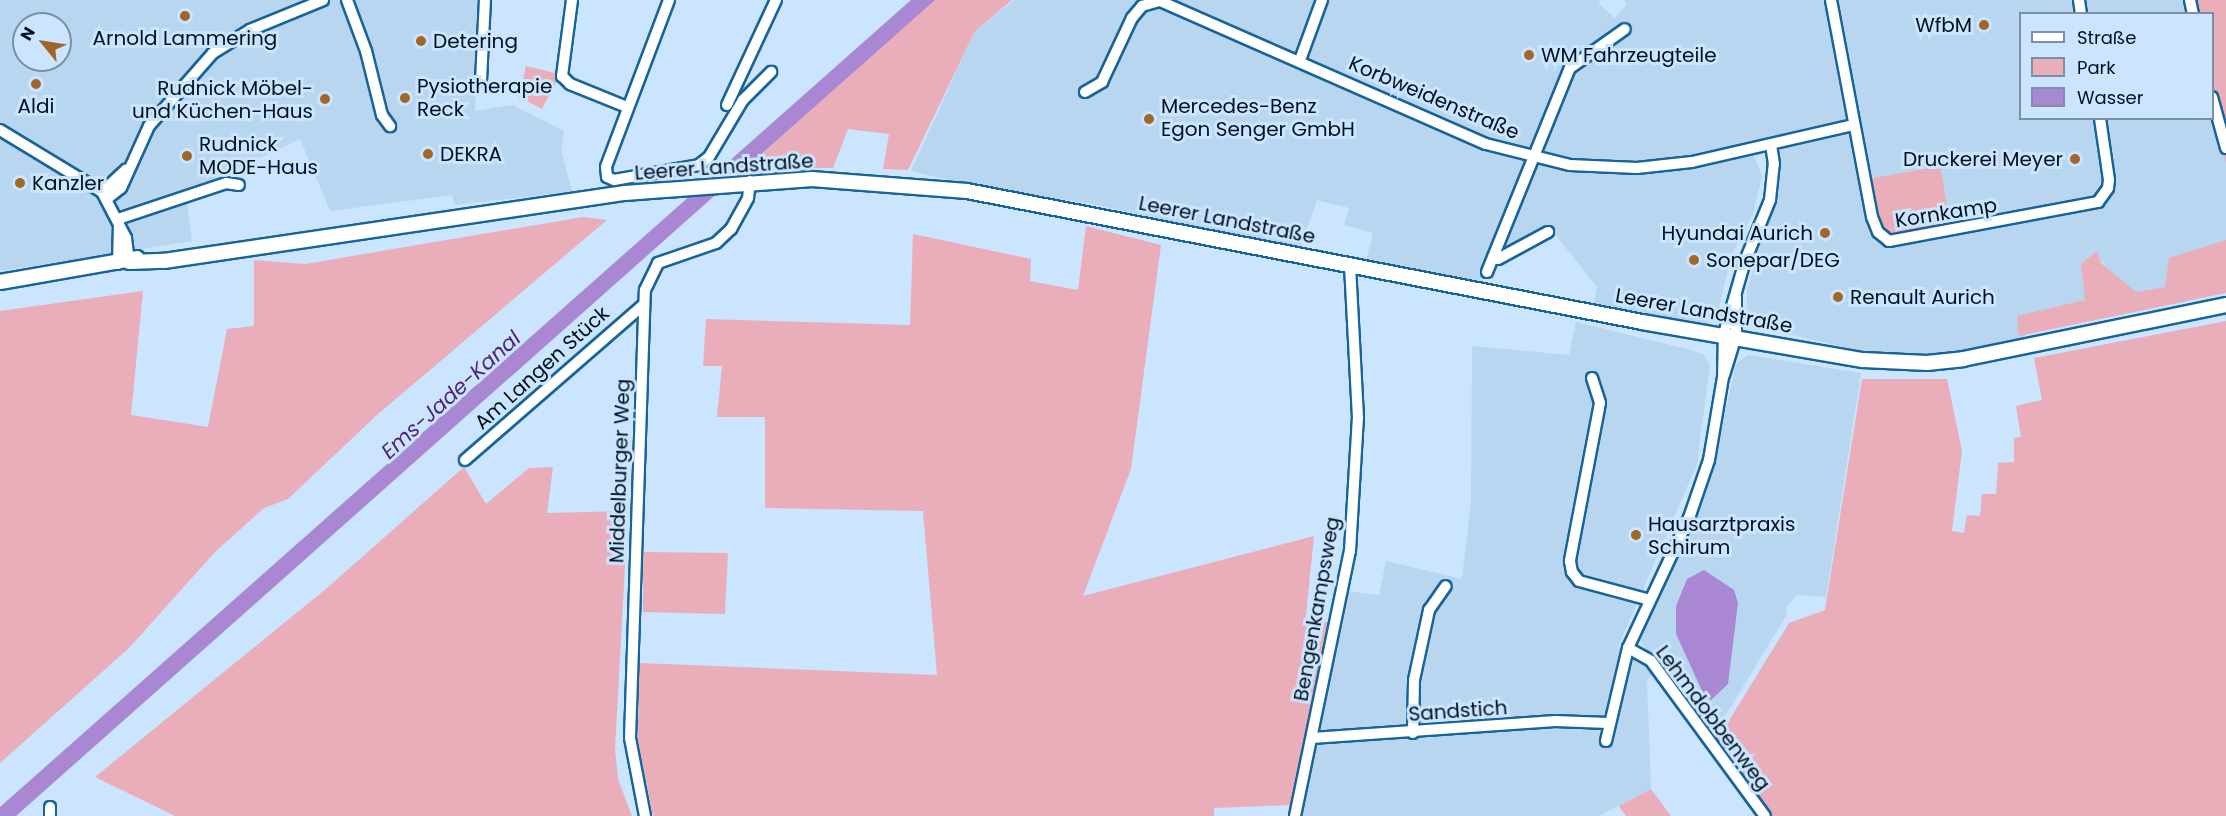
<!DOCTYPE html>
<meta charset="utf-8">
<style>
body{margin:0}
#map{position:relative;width:2226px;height:816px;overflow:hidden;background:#cae5fd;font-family:Poppins,sans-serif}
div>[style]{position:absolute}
.built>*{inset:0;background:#b8d6ef}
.green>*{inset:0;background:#eaaebb}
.water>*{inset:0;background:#a987d2}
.roads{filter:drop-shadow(2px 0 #176498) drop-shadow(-2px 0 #176498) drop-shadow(0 2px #176498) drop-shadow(0 -2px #176498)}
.minor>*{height:10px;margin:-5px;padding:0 5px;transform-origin:5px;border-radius:5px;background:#fff}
.major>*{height:14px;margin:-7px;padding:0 7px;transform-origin:7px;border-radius:7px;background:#fff}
.dots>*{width:16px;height:16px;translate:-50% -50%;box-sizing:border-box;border:3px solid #cae5fd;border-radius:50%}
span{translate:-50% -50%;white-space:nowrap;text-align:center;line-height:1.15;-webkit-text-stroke:6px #cae5fd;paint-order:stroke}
.poi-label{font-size:20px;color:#001121}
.right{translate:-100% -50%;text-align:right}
.left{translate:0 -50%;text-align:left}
.street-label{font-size:20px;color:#001121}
.water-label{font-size:21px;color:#52237c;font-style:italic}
.legend{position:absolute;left:2019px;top:12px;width:195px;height:108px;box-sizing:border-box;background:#cae5fd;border:2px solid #7990a5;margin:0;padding:8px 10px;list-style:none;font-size:18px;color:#001121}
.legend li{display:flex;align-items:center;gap:12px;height:30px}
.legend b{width:30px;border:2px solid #7990a5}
.north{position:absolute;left:12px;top:12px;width:60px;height:60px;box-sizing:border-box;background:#cae5fd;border:2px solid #7990a5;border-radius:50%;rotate:300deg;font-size:16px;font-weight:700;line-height:24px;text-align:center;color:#001121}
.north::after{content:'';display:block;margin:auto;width:21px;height:27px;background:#a26728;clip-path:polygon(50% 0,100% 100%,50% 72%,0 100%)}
</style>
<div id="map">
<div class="built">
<div style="clip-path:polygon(evenodd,0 0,480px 0,475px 111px,512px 105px,564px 131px,561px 150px,572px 191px,455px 205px,452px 195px,330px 211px,300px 139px,186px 192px,192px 241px,0 271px,0 0,24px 24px,60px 24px,60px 60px,24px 60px,24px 24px)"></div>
<div style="clip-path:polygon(1014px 0,1600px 0,1599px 4px,1615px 18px,1627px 4px,1624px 0,2190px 0,2193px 13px,2020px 14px,2020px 118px,2212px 118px,2226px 148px,2226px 253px,2165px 291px,2136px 293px,2108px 274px,2104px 262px,2088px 275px,2092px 311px,2024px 327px,2025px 343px,1963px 354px,1883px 356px,1750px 325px,1747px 318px,1747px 290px,1758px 254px,1753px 248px,1774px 196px,1779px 170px,1777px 144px,1696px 164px,1754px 156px,1762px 176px,1753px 214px,1732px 254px,1719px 307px,1708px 327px,1594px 304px,1597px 287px,1550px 228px,1482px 273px,1480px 284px,1366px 261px,1373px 233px,1344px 225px,1349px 208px,1317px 200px,1300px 249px,1088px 203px,993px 190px,911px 171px,975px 31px)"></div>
<div style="clip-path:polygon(1576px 322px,1691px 350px,1703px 354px,1710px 365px,1697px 464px,1618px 647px,1654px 673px,1647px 680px,1651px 789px,1599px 816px,1302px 816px,1346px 591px,1379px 595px,1386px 561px,1462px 579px,1471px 501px,1472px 346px,1569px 355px)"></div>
<div style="clip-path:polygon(1748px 355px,1861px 373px,1826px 597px,1797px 595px,1787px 606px,1786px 616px,1724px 718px,1710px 732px,1637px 637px,1697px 515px,1709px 482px,1736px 364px)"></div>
</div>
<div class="green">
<div style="clip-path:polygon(934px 0,1012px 0,975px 31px,908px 170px,883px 169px,889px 134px,848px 129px,833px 168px,746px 168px)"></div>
<div style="clip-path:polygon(2185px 0,2226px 0,2226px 163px,2213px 112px,2212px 14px,2188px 13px)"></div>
<div style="clip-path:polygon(526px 66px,555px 73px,558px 78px,542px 109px,519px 97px)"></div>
<div style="clip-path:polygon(1940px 166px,1951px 228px,1890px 236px,1880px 228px,1868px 179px)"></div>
<div style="clip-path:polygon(583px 217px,607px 220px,378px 414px,288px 499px,264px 508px,215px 552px,129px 648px,0 763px,0 311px,143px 291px,131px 415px,208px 427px,227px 329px,254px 326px,254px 260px,305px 264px)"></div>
<div style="clip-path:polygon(1086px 226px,1161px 245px,1131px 469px,1083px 596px,1314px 536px,1305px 625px,1333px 621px,1293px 805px,1214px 808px,1214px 816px,653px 816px,638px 741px,639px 663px,937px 675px,923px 511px,765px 508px,765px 417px,717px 417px,722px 366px,703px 366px,706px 319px,910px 325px,913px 234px,1031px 259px,1030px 281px,1078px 290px)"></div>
<div style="clip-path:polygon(2226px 240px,2226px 293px,2019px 336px,2017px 316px,2085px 300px,2081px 264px,2097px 251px,2101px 263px,2136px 292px,2165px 287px,2169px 258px)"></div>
<div style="clip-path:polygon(2226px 321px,2226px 816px,1769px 816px,1712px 735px,1725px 727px,1789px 623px,1825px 610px,1862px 379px,1947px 379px,1962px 451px,1952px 531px,1964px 533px,1967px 515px,1980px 516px,1982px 494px,1996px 494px,1998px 463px,2014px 462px,2014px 438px,2021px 437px,2016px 406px,2042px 400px,2034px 358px)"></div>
<div style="clip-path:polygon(464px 467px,486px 504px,529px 468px,553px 467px,547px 513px,628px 511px,615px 748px,618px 779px,632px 816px,175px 816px,95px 777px,327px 588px)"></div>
<div style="clip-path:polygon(643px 552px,728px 553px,725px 614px,643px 612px)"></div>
<div style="clip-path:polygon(1651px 789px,1671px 816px,1626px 816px,1619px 806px)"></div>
</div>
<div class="water">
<div style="clip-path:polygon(911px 0,935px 0,16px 816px,0 816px,0 807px)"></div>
<div style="clip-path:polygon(1704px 570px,1734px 590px,1738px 603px,1728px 684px,1711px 700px,1704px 695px,1676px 634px,1676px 606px,1687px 579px)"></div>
</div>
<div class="roads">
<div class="minor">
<div style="left:347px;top:0;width:54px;rotate:69.6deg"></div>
<div style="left:366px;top:51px;width:66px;rotate:76deg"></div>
<div style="left:382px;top:115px;width:14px;rotate:54deg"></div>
<div style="left:572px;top:0;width:77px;rotate:97.5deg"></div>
<div style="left:562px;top:76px;width:11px;rotate:45deg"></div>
<div style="left:570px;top:84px;width:61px;rotate:22deg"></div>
<div style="left:669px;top:0;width:178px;rotate:110.7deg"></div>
<div style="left:606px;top:167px;width:10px;rotate:84deg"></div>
<div style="left:607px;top:177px;width:8px;rotate:23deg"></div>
<div style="left:614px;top:180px;width:86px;rotate:-10deg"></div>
<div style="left:699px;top:165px;width:13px;rotate:-39deg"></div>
<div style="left:709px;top:157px;width:66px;rotate:-59.2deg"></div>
<div style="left:743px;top:100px;width:40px;rotate:-45deg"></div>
<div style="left:1831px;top:0;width:221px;rotate:79.3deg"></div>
<div style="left:1872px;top:217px;width:16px;rotate:68deg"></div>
<div style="left:1878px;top:232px;width:14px;rotate:39deg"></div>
<div style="left:1889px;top:241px;width:213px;rotate:-10.6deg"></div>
<div style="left:2098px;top:202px;width:17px;rotate:-54deg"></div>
<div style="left:2108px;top:188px;width:8px;rotate:-83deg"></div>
<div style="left:2109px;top:180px;width:63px;rotate:-98.3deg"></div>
<div style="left:2079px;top:0;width:14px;rotate:82deg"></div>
<div style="left:2190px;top:0;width:14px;rotate:78deg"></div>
<div style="left:1300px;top:60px;width:64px;rotate:-69.9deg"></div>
<div style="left:481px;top:81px;width:81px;rotate:-87.2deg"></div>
<div style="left:1085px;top:92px;width:20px;rotate:-30deg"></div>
<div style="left:1102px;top:82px;width:71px;rotate:-64.9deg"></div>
<div style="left:1132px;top:18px;width:16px;rotate:-50deg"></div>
<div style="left:1142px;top:6px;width:19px;rotate:-16deg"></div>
<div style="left:1160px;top:1px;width:356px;rotate:23.7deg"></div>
<div style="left:1486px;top:144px;width:87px;rotate:14deg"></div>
<div style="left:1570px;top:165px;width:67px;rotate:2.6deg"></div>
<div style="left:1637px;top:168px;width:55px;rotate:-6.2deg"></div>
<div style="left:1692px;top:162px;width:165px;rotate:-12.9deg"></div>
<div style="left:2212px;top:97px;width:53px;rotate:74.6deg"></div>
<div style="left:727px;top:105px;width:116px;rotate:-65deg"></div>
<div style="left:0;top:130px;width:119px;rotate:31.3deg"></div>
<div style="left:102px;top:192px;width:52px;rotate:62.4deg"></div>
<div style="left:126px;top:238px;width:24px;rotate:83deg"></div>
<div style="left:102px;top:192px;width:33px;rotate:-43deg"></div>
<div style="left:108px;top:198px;width:16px;rotate:-38deg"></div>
<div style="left:121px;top:188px;width:68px;rotate:-65.7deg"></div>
<div style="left:149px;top:126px;width:97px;rotate:-48.8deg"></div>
<div style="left:213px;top:53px;width:44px;rotate:-31.9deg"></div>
<div style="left:250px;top:30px;width:79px;rotate:-22.3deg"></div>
<div style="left:118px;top:219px;width:114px;rotate:-18.4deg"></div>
<div style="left:226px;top:183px;width:13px;rotate:9deg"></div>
<div style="left:1493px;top:257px;width:5px;rotate:22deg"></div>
<div style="left:1498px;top:259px;width:57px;rotate:-28.4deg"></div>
<div style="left:118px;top:264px;width:40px;rotate:-88.6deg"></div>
<div style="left:1487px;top:272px;width:220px;rotate:-67.9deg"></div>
<div style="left:1570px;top:68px;width:67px;rotate:-35.3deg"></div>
<div style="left:1724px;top:375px;width:41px;rotate:-72.9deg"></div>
<div style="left:1736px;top:336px;width:39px;rotate:-90deg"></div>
<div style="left:1592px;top:378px;width:26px;rotate:72deg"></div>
<div style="left:1600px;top:403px;width:161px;rotate:100.8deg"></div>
<div style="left:1570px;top:561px;width:11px;rotate:80deg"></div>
<div style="left:1572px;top:572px;width:11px;rotate:52deg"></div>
<div style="left:1579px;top:581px;width:73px;rotate:15deg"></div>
<div style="left:465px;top:460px;width:236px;rotate:-41deg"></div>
<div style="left:1628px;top:648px;width:26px;rotate:29deg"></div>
<div style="left:1651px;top:661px;width:192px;rotate:53.7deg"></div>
<div style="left:1413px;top:733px;width:53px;rotate:-88.9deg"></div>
<div style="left:1414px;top:680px;width:72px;rotate:-77.9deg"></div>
<div style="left:1429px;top:610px;width:29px;rotate:-55deg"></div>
<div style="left:1312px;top:738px;width:244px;rotate:-4deg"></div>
<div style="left:1555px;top:721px;width:53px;rotate:2.2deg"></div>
<div style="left:1606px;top:741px;width:96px;rotate:-76.7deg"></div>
<div style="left:1628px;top:648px;width:144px;rotate:-64.9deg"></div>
<div style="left:1689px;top:518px;width:61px;rotate:-71deg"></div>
<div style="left:1709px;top:460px;width:84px;rotate:-80.4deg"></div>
<div style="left:1723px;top:377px;width:43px;rotate:-88.7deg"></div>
<div style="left:1724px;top:334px;width:76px;rotate:-74deg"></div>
<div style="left:1745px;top:261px;width:66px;rotate:-67.7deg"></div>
<div style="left:1770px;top:200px;width:36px;rotate:-84deg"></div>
<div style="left:1774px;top:164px;width:19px;rotate:-99deg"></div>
<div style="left:50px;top:807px;width:9px;rotate:90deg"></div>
<div style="left:645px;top:816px;width:79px;rotate:-100.9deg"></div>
<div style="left:630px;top:738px;width:448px;rotate:-88.1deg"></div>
<div style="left:645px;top:290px;width:30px;rotate:-64deg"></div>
<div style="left:658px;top:263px;width:61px;rotate:-19deg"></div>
<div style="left:716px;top:243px;width:21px;rotate:-43deg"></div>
<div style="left:731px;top:229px;width:35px;rotate:-61deg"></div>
<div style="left:748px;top:198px;width:17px;rotate:-83deg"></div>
<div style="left:1295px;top:816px;width:271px;rotate:-78.3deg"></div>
<div style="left:1350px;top:551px;width:133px;rotate:-86.6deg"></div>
<div style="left:1358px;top:418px;width:155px;rotate:-93deg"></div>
</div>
<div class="major">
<div style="left:129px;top:262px;width:35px;rotate:-2deg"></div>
<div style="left:164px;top:261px;width:466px;rotate:-8.4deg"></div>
<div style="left:625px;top:193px;width:188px;rotate:-4.3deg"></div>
<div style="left:812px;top:179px;width:155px;rotate:4.4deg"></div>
<div style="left:967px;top:191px;width:688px;rotate:10.98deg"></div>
<div style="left:1642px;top:322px;width:224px;rotate:9.8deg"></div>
<div style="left:1863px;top:360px;width:64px;rotate:2.7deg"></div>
<div style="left:1927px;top:363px;width:36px;rotate:-6deg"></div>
<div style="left:1963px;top:359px;width:268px;rotate:-11.6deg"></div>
<div style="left:0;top:282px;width:139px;rotate:-9.9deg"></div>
</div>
</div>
<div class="dots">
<div style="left:185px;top:16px;background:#a26728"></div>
<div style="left:1984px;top:25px;background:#a26728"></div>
<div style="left:421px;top:41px;background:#a26728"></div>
<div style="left:1529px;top:55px;background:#a26728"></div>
<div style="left:36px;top:84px;background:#a26728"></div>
<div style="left:405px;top:98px;background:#a26728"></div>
<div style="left:325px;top:99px;background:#a26728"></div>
<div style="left:1149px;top:119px;background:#a26728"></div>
<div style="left:428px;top:154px;background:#a26728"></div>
<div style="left:187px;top:156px;background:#a26728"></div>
<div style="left:2075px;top:159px;background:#a26728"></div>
<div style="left:20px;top:183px;background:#a26728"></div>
<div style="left:1825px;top:233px;background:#a26728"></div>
<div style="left:1694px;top:260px;background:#a26728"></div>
<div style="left:1838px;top:297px;background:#a26728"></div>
<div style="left:1636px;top:535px;background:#a26728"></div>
</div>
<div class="poi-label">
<span class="right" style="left:1972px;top:25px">WfbM</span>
<span style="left:185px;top:38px">Arnold Lammering</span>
<span class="left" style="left:433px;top:41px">Detering</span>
<span class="left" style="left:1541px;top:55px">WM Fahrzeugteile</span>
<span class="left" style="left:417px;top:98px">Pysiotherapie<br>Reck</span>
<span class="right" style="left:313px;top:100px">Rudnick Möbel-<br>und Küchen-Haus</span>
<span style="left:36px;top:106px">Aldi</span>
<span class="left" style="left:1161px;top:118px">Mercedes-Benz<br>Egon Senger GmbH</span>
<span class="left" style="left:199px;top:156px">Rudnick<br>MODE-Haus</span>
<span class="left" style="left:440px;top:154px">DEKRA</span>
<span class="right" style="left:2063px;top:159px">Druckerei Meyer</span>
<span class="left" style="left:32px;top:183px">Kanzler</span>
<span class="right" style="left:1813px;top:233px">Hyundai Aurich</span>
<span class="left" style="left:1706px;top:260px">Sonepar/DEG</span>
<span class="left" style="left:1850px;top:297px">Renault Aurich</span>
<span class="left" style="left:1648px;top:536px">Hausarztpraxis<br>Schirum</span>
</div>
<div class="street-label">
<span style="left:1434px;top:98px;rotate:23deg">Korbweidenstraße</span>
<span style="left:724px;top:167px;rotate:-4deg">Leerer Landstraße</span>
<span style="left:1946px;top:213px;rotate:-9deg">Kornkamp</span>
<span style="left:1227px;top:220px;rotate:11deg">Leerer Landstraße</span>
<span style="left:1704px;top:311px;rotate:10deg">Leerer Landstraße</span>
<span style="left:542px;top:368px;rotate:-42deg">Am Langen Stück</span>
<span style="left:620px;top:471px;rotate:-88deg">Middelburger Weg</span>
<span style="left:1317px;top:609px;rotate:-80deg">Bengenkampsweg</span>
<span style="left:1458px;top:711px;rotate:-4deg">Sandstich</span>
<span style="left:1713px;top:718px;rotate:53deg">Lehmdobbenweg</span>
</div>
<div class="water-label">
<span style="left:451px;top:395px;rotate:-42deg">Ems-Jade-Kanal</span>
</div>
<ul class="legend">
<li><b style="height:8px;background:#fff"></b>Straße</li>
<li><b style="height:16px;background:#eaaebb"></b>Park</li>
<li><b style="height:16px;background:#a987d2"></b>Wasser</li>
</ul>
<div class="north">N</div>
</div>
